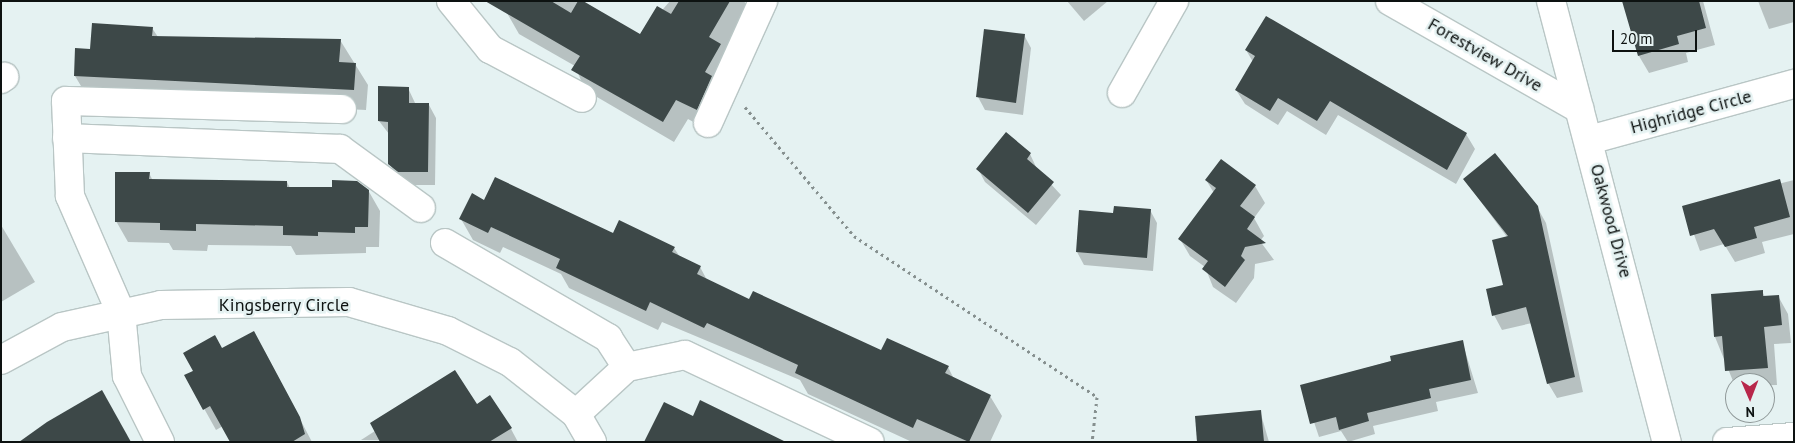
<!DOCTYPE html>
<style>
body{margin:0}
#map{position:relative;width:1795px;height:443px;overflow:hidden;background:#e5f2f2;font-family:"PT Sans",sans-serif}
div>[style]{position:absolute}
.shadow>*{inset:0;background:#0003}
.building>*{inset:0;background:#3d4848}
.path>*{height:3px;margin-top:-1.5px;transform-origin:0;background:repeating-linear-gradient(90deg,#86908f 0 2.5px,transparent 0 6.5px)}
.roads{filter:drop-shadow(1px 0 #b9c6c5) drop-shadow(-1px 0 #b9c6c5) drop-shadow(0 1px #b9c6c5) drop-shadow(0 -1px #b9c6c5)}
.minor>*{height:28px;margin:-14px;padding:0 14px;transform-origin:14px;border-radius:14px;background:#fff}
span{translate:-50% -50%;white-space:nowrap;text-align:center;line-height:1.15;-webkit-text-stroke:5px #e5f2f2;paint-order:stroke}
.street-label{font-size:18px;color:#0d1211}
.frame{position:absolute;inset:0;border:2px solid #0d1211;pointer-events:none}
.north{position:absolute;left:1725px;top:373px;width:50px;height:50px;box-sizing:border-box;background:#e5f2f2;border:1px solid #8f9898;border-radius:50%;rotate:179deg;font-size:14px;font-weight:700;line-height:20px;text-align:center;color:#0d1211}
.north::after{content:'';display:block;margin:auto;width:18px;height:22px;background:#b8274b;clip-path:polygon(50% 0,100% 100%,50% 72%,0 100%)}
.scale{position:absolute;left:1612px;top:30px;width:85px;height:22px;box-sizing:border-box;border:2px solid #0d1211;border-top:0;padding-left:6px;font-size:15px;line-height:18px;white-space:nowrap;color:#0d1211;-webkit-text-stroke:4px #e5f2f2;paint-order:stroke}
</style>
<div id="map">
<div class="shadow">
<div style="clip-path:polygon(514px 1px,583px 1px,640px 36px,670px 1px,744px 1px,749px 9px,724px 52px,732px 65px,708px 130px,688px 119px,674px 142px,585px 90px,575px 66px,519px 34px,507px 13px)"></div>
<div style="clip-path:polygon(1067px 1px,1108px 1px,1084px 21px)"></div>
<div style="clip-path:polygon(1624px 1px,1703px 1px,1715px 45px,1686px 53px,1688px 62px,1649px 73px,1639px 56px)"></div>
<div style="clip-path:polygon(1758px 1px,1794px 1px,1794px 22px,1769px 29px)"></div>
<div style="clip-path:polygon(1266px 18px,1466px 134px,1475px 149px,1456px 184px,1338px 115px,1326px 135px,1287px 111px,1278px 125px,1245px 104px,1236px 90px,1253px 62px,1246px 50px)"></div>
<div style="clip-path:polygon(152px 28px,158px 37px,340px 40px,368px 85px,366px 110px,87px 96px,75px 76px,91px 51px)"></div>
<div style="clip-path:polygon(1024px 35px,1031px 48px,1023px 115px,985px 110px,978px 97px)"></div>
<div style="clip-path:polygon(408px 88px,416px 105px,429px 105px,436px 118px,435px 185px,406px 185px,389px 164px,389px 134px,379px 121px)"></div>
<div style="clip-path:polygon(1006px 134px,1030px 154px,1037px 169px,1061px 195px,1036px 225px,985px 182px,978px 169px)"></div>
<div style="clip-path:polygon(149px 173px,153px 181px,287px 182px,290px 188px,368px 190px,380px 211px,379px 247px,366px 247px,366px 253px,296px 255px,291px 246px,208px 245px,207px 251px,173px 250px,169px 243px,128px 242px,116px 221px)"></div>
<div style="clip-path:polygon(1464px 179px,1537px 207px,1546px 223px,1583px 392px,1557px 398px,1548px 383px,1532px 323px,1502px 330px,1494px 315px,1504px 286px,1507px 237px)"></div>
<div style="clip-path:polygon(1206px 180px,1255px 186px,1265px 203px,1254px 218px,1264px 236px,1260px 241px,1274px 260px,1255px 264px,1254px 278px,1236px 303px,1213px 287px,1205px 267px,1190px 256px,1180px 239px,1214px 193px)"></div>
<div style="clip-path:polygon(1794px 180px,1794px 234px,1762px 242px,1765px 253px,1735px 262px,1724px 244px,1700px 251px,1684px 207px)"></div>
<div style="clip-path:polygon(485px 201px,674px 248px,680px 257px,700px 267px,707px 280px,750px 301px,881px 352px,948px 367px,954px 379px,990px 396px,1002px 416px,990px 442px,912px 442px,808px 394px,800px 380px,662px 322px,658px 330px,569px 288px,561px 274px,503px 247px,500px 253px,473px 240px,461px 219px)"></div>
<div style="clip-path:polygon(1150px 210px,1157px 223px,1153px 271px,1084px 265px,1077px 252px,1114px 214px)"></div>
<div style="clip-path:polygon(1px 225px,35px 282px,1px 302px)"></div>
<div style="clip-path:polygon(1762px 291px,1765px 297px,1778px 296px,1788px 314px,1791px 343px,1774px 344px,1777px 385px,1735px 386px,1715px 337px)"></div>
<div style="clip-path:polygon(1462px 341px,1478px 393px,1436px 402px,1438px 411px,1373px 426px,1375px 434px,1348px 442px,1341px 431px,1319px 437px,1302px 386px)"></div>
<div style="clip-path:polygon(222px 349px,265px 352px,312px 442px,231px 442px,223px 426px,216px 430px,186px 376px)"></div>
<div style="clip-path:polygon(477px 405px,511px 429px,518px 442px,361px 440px,375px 431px)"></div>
<div style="clip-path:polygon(1260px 411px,1269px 442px,1198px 442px)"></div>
</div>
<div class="building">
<div style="clip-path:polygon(485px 1px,551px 1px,571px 13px,578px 1px,583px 1px,640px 34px,657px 6px,671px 14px,679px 1px,730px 1px,709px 37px,721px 44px,705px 72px,712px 76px,697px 110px,676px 100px,663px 122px,571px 70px,580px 56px)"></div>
<div style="clip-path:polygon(1622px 1px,1699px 1px,1706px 28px,1677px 36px,1679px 44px,1638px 56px)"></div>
<div style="clip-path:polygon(1266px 16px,1467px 133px,1447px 170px,1330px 101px,1317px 121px,1278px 98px,1270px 111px,1235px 90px,1255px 56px,1245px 50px)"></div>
<div style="clip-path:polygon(92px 23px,153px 27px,152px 36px,341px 39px,339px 62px,356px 63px,354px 90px,74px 76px,75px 48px,90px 49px)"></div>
<div style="clip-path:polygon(984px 29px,1025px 34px,1016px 103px,976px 97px)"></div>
<div style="clip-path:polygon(378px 86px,409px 87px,409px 103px,429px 103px,428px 172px,398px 172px,388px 164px,388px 122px,378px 121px)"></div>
<div style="clip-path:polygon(1006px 132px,1031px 153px,1027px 159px,1054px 182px,1028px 213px,976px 169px)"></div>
<div style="clip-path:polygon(1495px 153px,1538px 206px,1575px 377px,1547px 384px,1526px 307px,1492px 316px,1486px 289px,1503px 285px,1492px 240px,1508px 236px,1463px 179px)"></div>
<div style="clip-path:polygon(1221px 159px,1256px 185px,1240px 206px,1255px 217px,1247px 229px,1266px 243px,1245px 247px,1241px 256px,1245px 260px,1225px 287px,1202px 269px,1208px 261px,1178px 239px,1216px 188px,1205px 180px)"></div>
<div style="clip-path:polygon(115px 172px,150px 172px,149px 179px,287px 181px,287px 187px,332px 187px,332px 180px,357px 181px,369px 190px,368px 227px,355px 227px,355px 233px,318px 232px,318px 236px,283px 235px,283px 226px,196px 224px,196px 231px,160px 230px,160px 223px,115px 222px)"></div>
<div style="clip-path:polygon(495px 177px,613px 233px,619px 220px,675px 247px,672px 252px,701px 266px,697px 274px,749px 299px,753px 291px,881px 350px,887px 338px,949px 366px,945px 373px,991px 395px,969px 442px,917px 419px,913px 428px,795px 373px,798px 365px,707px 323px,704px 328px,650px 302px,646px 311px,556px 268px,560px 259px,491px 227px,488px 233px,459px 219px,472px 193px,484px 200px)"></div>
<div style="clip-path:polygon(1780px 179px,1790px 217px,1754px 227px,1757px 238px,1725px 247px,1714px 229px,1690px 236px,1682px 206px)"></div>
<div style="clip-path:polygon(1114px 206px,1151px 209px,1147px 258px,1076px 252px,1079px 210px,1113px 213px)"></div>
<div style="clip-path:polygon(1763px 290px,1763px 296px,1779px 295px,1782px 325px,1764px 327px,1768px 368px,1725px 371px,1722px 336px,1714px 337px,1711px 294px)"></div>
<div style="clip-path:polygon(254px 331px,300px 417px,305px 434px,292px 442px,230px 442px,210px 406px,203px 410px,184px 375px,193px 371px,183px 353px,215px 335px,222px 348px)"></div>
<div style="clip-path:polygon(1463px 340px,1471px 380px,1429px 389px,1431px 398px,1367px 413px,1369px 421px,1339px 430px,1336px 417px,1310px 424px,1300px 385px,1391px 361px,1390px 356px)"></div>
<div style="clip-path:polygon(455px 370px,477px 404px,490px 395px,512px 428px,489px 442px,380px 442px,370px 423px)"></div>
<div style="clip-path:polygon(102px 390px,131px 442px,19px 442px,47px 422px)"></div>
<div style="clip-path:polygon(700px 400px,786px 442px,644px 442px,664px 402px,693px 416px)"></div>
<div style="clip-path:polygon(1261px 410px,1264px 442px,1197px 442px,1195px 416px)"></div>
</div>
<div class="path">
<div style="left:745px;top:107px;width:169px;rotate:49.8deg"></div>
<div style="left:854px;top:236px;width:291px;rotate:33.5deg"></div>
<div style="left:1097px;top:397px;width:45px;rotate:96.3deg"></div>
</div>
<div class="roads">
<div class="minor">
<div style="left:451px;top:1px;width:62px;rotate:50.9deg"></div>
<div style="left:490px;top:49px;width:104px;rotate:28deg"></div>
<div style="left:1390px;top:1px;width:218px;rotate:29.7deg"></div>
<div style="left:1551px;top:1px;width:456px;rotate:75.3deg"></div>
<div style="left:1px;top:79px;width:4px;rotate:-34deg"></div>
<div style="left:1122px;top:93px;width:106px;rotate:-60.5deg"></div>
<div style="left:708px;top:123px;width:134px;rotate:-65.7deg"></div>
<div style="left:67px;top:138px;width:273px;rotate:2.3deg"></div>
<div style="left:340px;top:149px;width:100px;rotate:36.1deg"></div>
<div style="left:1589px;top:140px;width:213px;rotate:-15.3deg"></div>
<div style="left:445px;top:243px;width:189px;rotate:30.2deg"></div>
<div style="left:608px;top:338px;width:35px;rotate:57deg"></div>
<div style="left:627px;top:367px;width:59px;rotate:-11.7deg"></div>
<div style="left:685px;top:355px;width:204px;rotate:25.2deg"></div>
<div style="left:1px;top:360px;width:69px;rotate:-28.4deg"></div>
<div style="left:62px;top:327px;width:101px;rotate:-12.5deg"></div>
<div style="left:161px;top:305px;width:188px;rotate:-0.9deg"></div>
<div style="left:349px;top:302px;width:103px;rotate:16.3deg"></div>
<div style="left:448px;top:331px;width:69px;rotate:26.6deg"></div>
<div style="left:510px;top:362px;width:84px;rotate:38.2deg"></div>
<div style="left:576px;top:414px;width:32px;rotate:60deg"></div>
<div style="left:576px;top:414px;width:69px;rotate:-42.7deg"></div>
<div style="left:160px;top:442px;width:74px;rotate:-116.6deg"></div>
<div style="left:127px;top:376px;width:63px;rotate:-95.4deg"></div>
<div style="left:121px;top:313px;width:128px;rotate:-113.6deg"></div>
<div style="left:70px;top:196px;width:95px;rotate:-92.4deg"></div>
<div style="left:66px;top:101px;width:276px;rotate:1.7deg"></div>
<div style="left:1727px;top:442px;width:67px;rotate:-4.3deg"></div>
</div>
</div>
<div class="street-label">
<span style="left:1485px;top:55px;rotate:30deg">Forestview Drive</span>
<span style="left:1691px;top:112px;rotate:-15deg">Highridge Circle</span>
<span style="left:1611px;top:221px;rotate:75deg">Oakwood Drive</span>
<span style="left:284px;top:305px">Kingsberry Circle</span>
</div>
<div class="frame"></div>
<div class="north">N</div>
<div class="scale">20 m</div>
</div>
